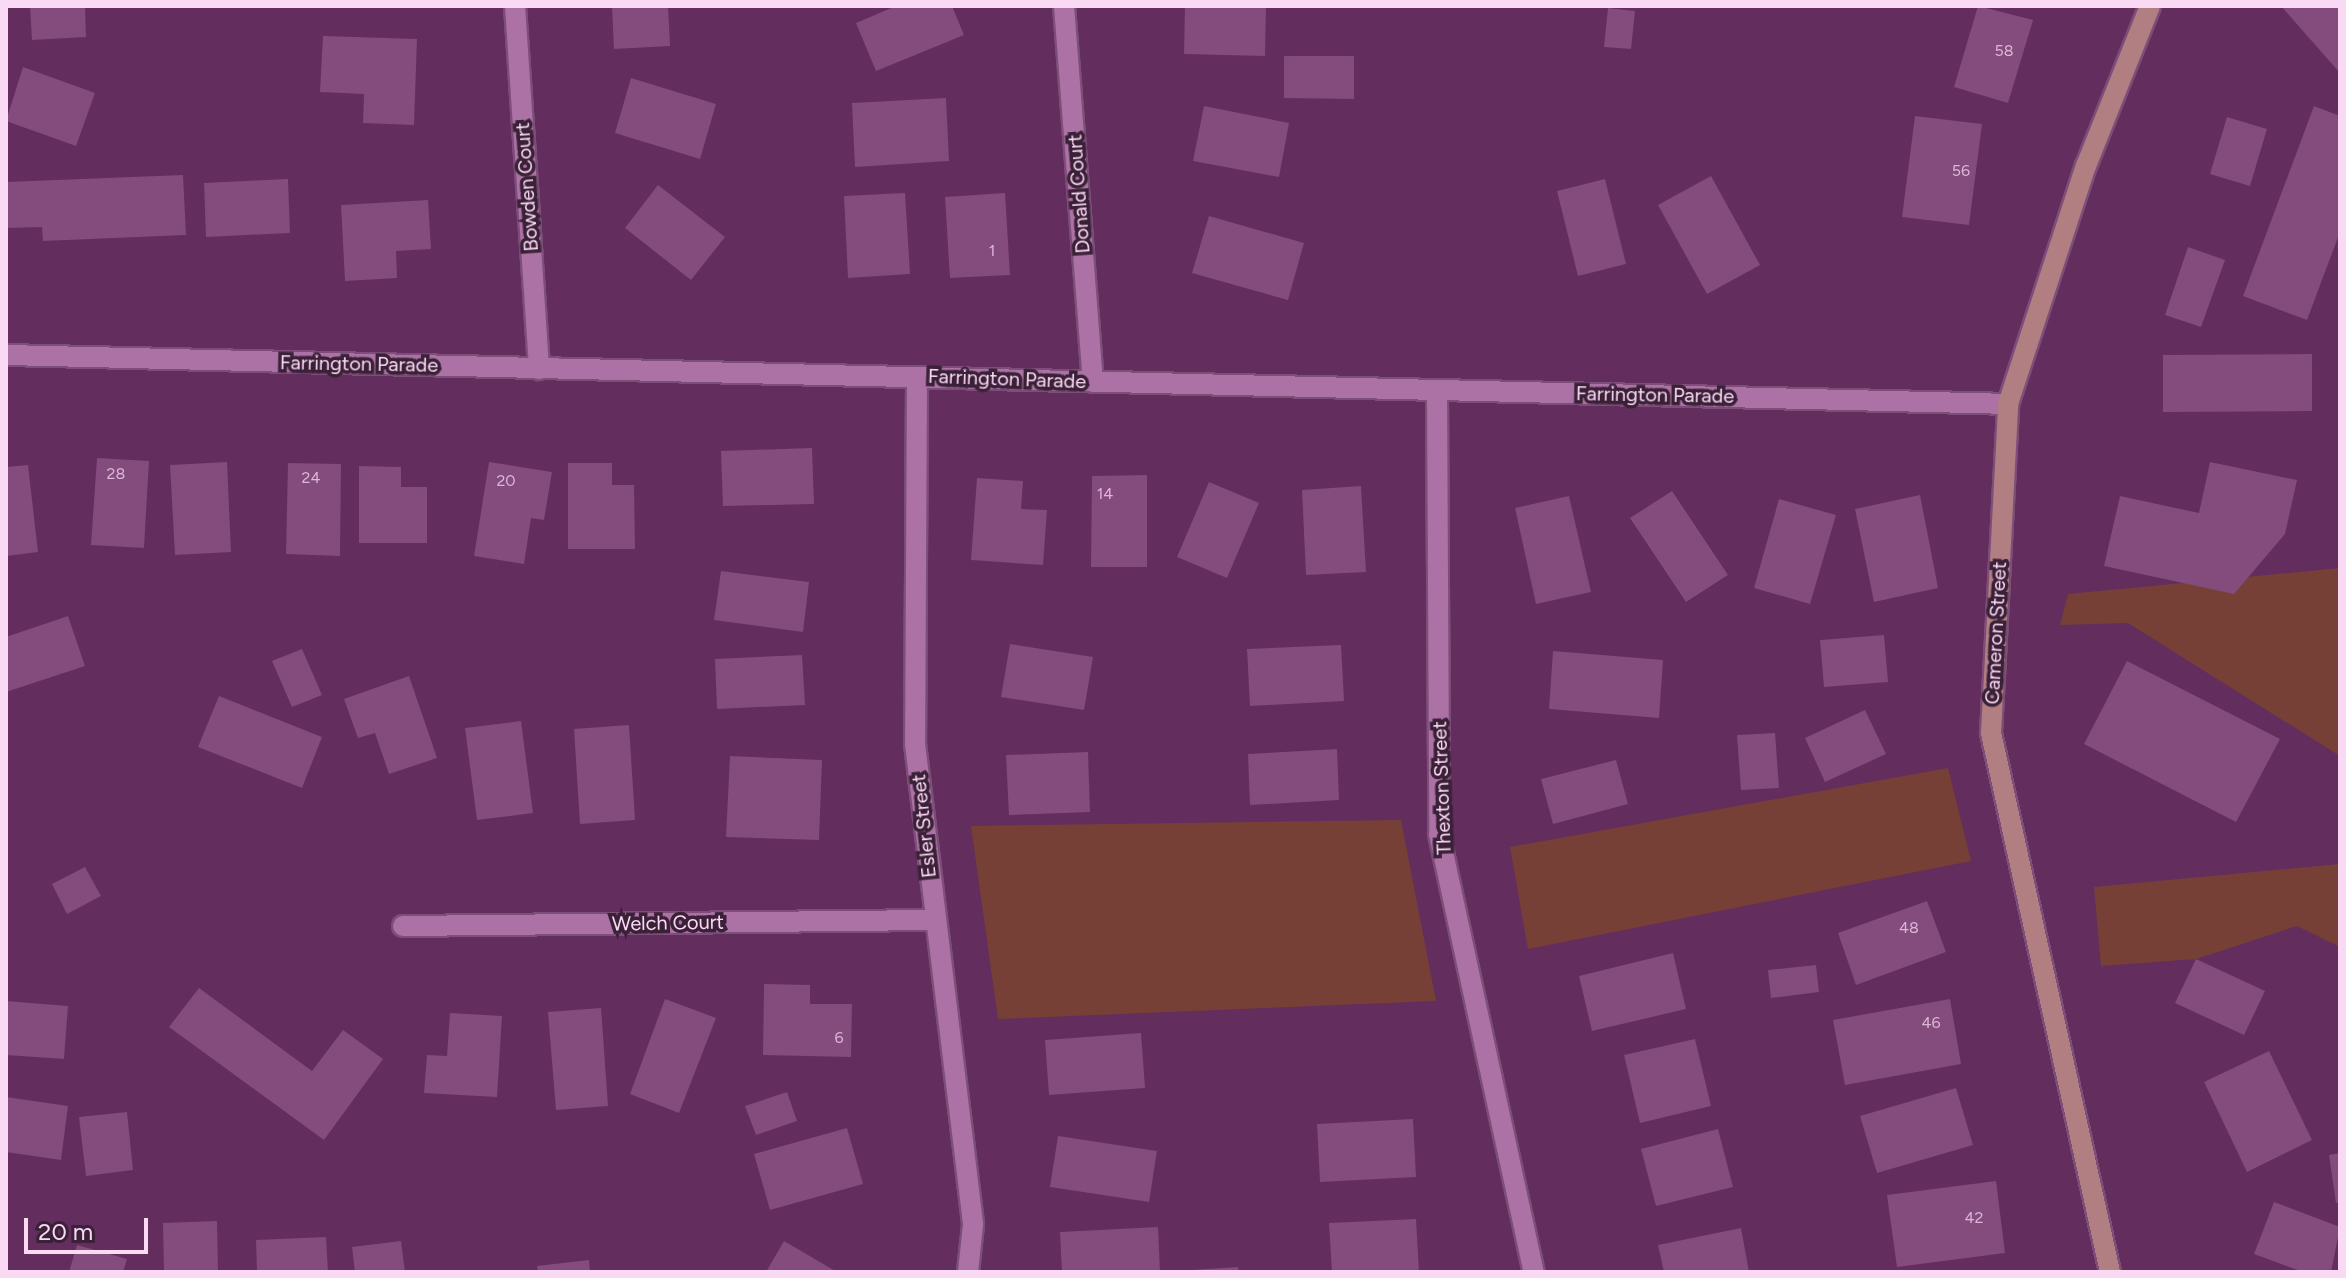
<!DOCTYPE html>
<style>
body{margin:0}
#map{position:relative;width:2346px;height:1278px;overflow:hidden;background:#632d5e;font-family:Figtree,sans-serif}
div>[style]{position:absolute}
.green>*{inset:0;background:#764037}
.building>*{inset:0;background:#844b7d}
.roads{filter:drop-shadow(2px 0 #7c4e78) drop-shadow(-2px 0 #7c4e78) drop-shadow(0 2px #7c4e78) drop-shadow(0 -2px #7c4e78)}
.street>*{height:20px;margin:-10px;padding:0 10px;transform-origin:10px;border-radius:10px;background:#ac71a5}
.secondary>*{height:20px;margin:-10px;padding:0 10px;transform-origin:10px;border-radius:10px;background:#b17e82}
span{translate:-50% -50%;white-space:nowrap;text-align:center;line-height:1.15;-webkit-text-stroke:7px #3a2137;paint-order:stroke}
.number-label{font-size:16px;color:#dcb6d7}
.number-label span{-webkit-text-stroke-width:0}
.street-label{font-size:20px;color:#fad9f5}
.frame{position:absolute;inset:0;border:8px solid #fad9f5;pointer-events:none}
.scale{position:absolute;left:24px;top:1218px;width:124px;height:36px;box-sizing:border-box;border:4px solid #fad9f5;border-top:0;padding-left:10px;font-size:24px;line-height:28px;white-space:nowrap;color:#fad9f5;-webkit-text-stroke:6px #3a2137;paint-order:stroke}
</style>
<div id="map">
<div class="green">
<div style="clip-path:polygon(2340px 568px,2340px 756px,2128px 623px,2060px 625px,2068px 594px)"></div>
<div style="clip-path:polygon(1948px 768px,1971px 861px,1528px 949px,1510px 847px)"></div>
<div style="clip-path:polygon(1401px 820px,1436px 1001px,998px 1019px,971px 826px)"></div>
<div style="clip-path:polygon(2340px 864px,2340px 947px,2297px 926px,2196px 959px,2101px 966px,2094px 887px)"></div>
</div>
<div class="building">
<div style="clip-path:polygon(30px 6px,85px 6px,86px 37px,32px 40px)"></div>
<div style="clip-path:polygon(612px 6px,668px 6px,670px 46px,614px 49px)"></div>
<div style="clip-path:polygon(896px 6px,952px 6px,964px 35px,876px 71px,856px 23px)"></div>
<div style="clip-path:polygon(1185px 6px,1266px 6px,1265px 56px,1184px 54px)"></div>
<div style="clip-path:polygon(1978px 6px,2033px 20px,2008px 103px,1954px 87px)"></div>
<div style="clip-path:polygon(2281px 6px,2340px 6px,2340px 73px)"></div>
<div style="clip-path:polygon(1608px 8px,1635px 11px,1631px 49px,1604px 47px)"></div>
<div style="clip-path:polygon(323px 36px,417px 39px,414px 125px,363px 123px,364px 94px,320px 92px)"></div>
<div style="clip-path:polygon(1284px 56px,1354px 56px,1354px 99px,1284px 98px)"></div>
<div style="clip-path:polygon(23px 67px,95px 93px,76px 146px,6px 121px)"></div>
<div style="clip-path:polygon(631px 78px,716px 104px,700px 159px,615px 133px)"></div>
<div style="clip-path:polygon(946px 98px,949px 161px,855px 167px,852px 103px)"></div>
<div style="clip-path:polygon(1204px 106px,1289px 123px,1279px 177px,1193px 161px)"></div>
<div style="clip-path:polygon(2314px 106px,2340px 116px,2340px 232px,2307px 320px,2243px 296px)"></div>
<div style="clip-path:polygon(1915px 116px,1982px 124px,1969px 225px,1902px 217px)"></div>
<div style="clip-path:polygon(2227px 117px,2267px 129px,2250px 186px,2210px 174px)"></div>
<div style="clip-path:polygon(183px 175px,186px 235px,43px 241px,42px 227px,6px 228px,6px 182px)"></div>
<div style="clip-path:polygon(1711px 176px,1760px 265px,1707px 294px,1658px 205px)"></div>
<div style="clip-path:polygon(288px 179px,290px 233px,206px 237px,204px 183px)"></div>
<div style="clip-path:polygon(1605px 179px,1626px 264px,1578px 276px,1557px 191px)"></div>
<div style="clip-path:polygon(658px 185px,725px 237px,691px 280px,625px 228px)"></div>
<div style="clip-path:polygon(905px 193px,910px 274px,848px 278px,844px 196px)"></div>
<div style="clip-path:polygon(1005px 193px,1010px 275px,950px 278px,945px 197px)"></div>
<div style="clip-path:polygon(428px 200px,431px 249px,396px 251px,397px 278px,345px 281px,341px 205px)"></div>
<div style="clip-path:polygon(1209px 216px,1304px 243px,1288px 300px,1192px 273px)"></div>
<div style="clip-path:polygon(2188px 247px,2225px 260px,2201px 327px,2165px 315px)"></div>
<div style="clip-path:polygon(2312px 354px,2312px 411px,2163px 412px,2163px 355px)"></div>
<div style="clip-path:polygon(812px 448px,814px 504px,723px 506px,721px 451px)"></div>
<div style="clip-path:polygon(97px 458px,149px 461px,144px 548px,91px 545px)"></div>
<div style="clip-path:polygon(227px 462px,231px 552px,175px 555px,170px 465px)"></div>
<div style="clip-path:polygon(489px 462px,552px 472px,544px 520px,531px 518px,524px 564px,474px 556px)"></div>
<div style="clip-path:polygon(2210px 462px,2297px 480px,2285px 534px,2234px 594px,2104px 566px,2120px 496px,2199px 513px)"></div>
<div style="clip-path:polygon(288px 463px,341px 464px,340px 556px,286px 554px)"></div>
<div style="clip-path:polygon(568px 463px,612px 463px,612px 485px,634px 485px,635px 549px,568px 549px)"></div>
<div style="clip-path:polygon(28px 465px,38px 552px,6px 556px,6px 467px)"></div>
<div style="clip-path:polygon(359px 466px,401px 467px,401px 487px,427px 487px,427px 543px,359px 543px)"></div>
<div style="clip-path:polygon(1147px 475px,1147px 567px,1091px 567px,1092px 476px)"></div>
<div style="clip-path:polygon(977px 478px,1023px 481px,1021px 509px,1047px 510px,1043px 565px,971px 560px)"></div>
<div style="clip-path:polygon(1209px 482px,1259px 503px,1227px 578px,1177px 557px)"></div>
<div style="clip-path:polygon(1361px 486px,1366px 572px,1306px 575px,1302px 490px)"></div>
<div style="clip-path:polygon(1672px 491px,1728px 575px,1686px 602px,1630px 518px)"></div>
<div style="clip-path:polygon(1920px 495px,1938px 588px,1874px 602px,1855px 509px)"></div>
<div style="clip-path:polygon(1569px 496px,1591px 592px,1536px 604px,1515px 508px)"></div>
<div style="clip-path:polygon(1779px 499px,1836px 515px,1810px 604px,1754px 588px)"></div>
<div style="clip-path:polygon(721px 571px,809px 582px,803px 632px,714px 620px)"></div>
<div style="clip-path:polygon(68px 616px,85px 666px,6px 692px,6px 637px)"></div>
<div style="clip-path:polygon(1884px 635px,1888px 682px,1824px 687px,1820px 640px)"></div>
<div style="clip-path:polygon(1010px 644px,1093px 657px,1084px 710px,1001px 697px)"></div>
<div style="clip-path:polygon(1341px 645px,1344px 701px,1250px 706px,1247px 649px)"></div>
<div style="clip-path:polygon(302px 649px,322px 695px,292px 707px,272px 661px)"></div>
<div style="clip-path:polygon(1553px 651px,1663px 660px,1659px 718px,1549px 709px)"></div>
<div style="clip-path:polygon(802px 655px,805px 705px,717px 709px,715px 659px)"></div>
<div style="clip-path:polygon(2127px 661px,2280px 739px,2236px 822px,2084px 744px)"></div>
<div style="clip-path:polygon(409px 676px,437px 758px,389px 774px,375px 733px,358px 738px,344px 699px)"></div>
<div style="clip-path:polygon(219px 696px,322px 737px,302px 788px,198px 747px)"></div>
<div style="clip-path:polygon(1865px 710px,1886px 754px,1825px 782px,1805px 738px)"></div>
<div style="clip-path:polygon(521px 721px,533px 813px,477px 820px,465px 728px)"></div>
<div style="clip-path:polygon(629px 725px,635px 820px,580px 824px,574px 729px)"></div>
<div style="clip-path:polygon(1775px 733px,1779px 788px,1741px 790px,1737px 735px)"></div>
<div style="clip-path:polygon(1337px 749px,1339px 800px,1250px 805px,1248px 754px)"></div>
<div style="clip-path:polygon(1088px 752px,1090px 812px,1009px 815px,1006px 755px)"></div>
<div style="clip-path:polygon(730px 756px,822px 760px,819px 840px,726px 837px)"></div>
<div style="clip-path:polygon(1616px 760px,1628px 804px,1553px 824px,1541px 779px)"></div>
<div style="clip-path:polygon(85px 867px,101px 896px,67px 914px,52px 884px)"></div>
<div style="clip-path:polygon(1927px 901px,1946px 952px,1856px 985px,1838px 933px)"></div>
<div style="clip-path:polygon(1673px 953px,1686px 1009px,1592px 1031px,1579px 976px)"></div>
<div style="clip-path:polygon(2196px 959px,2265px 991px,2244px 1035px,2175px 1003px)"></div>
<div style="clip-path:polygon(1816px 965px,1819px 992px,1771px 998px,1768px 970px)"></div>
<div style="clip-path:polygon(764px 984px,810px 985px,810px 1004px,852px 1004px,851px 1057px,763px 1055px)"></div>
<div style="clip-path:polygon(199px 988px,312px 1071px,343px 1030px,383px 1059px,324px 1140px,169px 1027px)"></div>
<div style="clip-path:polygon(665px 999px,716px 1018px,679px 1113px,630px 1094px)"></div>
<div style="clip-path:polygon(1950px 999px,1961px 1064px,1845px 1085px,1833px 1020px)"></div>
<div style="clip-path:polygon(6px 1001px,68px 1006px,64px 1059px,6px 1055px)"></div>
<div style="clip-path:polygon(601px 1008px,608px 1106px,556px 1110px,548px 1012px)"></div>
<div style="clip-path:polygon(450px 1013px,502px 1016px,497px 1097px,424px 1093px,427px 1055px,447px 1056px)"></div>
<div style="clip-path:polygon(1141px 1033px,1145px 1088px,1049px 1095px,1045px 1040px)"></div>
<div style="clip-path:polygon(1695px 1039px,1711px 1106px,1640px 1123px,1624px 1055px)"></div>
<div style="clip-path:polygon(2269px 1051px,2312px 1140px,2247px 1172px,2204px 1082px)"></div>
<div style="clip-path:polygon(1956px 1088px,1973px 1145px,1877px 1173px,1860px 1116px)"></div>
<div style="clip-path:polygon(787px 1092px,797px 1121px,756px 1135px,745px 1106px)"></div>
<div style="clip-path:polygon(6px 1097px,68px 1106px,61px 1160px,6px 1152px)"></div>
<div style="clip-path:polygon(127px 1112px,133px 1170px,86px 1176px,79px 1117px)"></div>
<div style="clip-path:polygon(1413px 1119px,1416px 1177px,1320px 1182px,1317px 1124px)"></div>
<div style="clip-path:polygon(847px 1128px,863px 1184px,770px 1210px,754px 1154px)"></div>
<div style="clip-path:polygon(1718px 1129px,1733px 1187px,1656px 1206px,1641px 1149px)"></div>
<div style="clip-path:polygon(1058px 1136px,1157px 1151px,1149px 1202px,1050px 1187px)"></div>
<div style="clip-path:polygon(2340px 1153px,2340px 1202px,2336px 1203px,2329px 1155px)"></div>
<div style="clip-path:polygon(1996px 1181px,2005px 1253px,1897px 1267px,1887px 1195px)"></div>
<div style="clip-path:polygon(2274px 1202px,2340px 1227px,2331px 1272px,2303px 1272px,2254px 1254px)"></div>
<div style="clip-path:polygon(1416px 1219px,1419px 1272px,1332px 1272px,1329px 1223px)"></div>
<div style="clip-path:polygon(217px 1221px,218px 1272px,164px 1272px,163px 1223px)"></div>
<div style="clip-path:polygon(1158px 1227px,1160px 1272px,1062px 1272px,1060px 1232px)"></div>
<div style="clip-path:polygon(1741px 1228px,1749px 1272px,1664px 1272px,1658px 1245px)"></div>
<div style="clip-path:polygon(326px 1237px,328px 1272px,257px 1272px,256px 1240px)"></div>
<div style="clip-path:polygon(401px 1241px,405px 1272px,355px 1272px,352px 1247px)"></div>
<div style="clip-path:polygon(784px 1241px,837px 1272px,766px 1272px)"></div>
<div style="clip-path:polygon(77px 1245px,127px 1259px,123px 1272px,69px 1272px)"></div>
<div style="clip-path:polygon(589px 1260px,590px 1272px,538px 1272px,537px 1266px)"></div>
<div style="clip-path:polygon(1238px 1267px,1239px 1272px,1192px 1272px,1192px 1270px)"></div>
</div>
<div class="roads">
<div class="street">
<div style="left:515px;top:6px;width:364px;rotate:86.2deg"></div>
<div style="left:1064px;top:6px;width:377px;rotate:85.6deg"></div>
<div style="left:6px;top:355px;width:2003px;rotate:1.4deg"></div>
<div style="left:917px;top:377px;width:367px;rotate:90.3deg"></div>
<div style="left:915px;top:744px;width:484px;rotate:83.1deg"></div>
<div style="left:973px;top:1225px;width:47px;rotate:96.1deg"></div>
<div style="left:1437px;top:390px;width:444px;rotate:89.7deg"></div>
<div style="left:1439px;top:834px;width:448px;rotate:77.8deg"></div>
<div style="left:403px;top:926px;width:530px;rotate:-0.65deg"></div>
</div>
<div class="secondary">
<div style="left:2110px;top:1272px;width:552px;rotate:-102.45deg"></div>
<div style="left:1991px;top:733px;width:329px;rotate:-87deg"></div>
<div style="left:2008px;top:404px;width:250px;rotate:-71.9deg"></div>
<div style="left:2086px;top:166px;width:172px;rotate:-68.2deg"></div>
</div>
</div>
<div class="number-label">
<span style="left:2004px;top:51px">58</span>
<span style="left:1961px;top:171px">56</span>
<span style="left:992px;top:251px">1</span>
<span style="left:116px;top:474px">28</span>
<span style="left:311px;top:478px">24</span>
<span style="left:506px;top:481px">20</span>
<span style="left:1105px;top:494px">14</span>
<span style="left:1909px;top:928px">48</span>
<span style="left:1931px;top:1023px">46</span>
<span style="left:839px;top:1038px">6</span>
<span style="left:1974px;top:1218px">42</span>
</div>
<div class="street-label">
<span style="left:527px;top:187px;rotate:-94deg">Bowden Court</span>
<span style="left:1079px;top:194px;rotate:-94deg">Donald Court</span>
<span style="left:359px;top:364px;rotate:1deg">Farrington Parade</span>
<span style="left:1007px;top:379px;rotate:2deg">Farrington Parade</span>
<span style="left:1655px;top:395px;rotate:1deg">Farrington Parade</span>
<span style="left:1996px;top:633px;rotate:-87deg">Cameron Street</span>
<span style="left:1442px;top:788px;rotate:-92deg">Thexton Street</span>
<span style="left:924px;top:826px;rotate:-96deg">Esler Street</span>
<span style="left:668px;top:923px;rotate:-1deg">Welch Court</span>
</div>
<div class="frame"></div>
<div class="scale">20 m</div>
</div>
